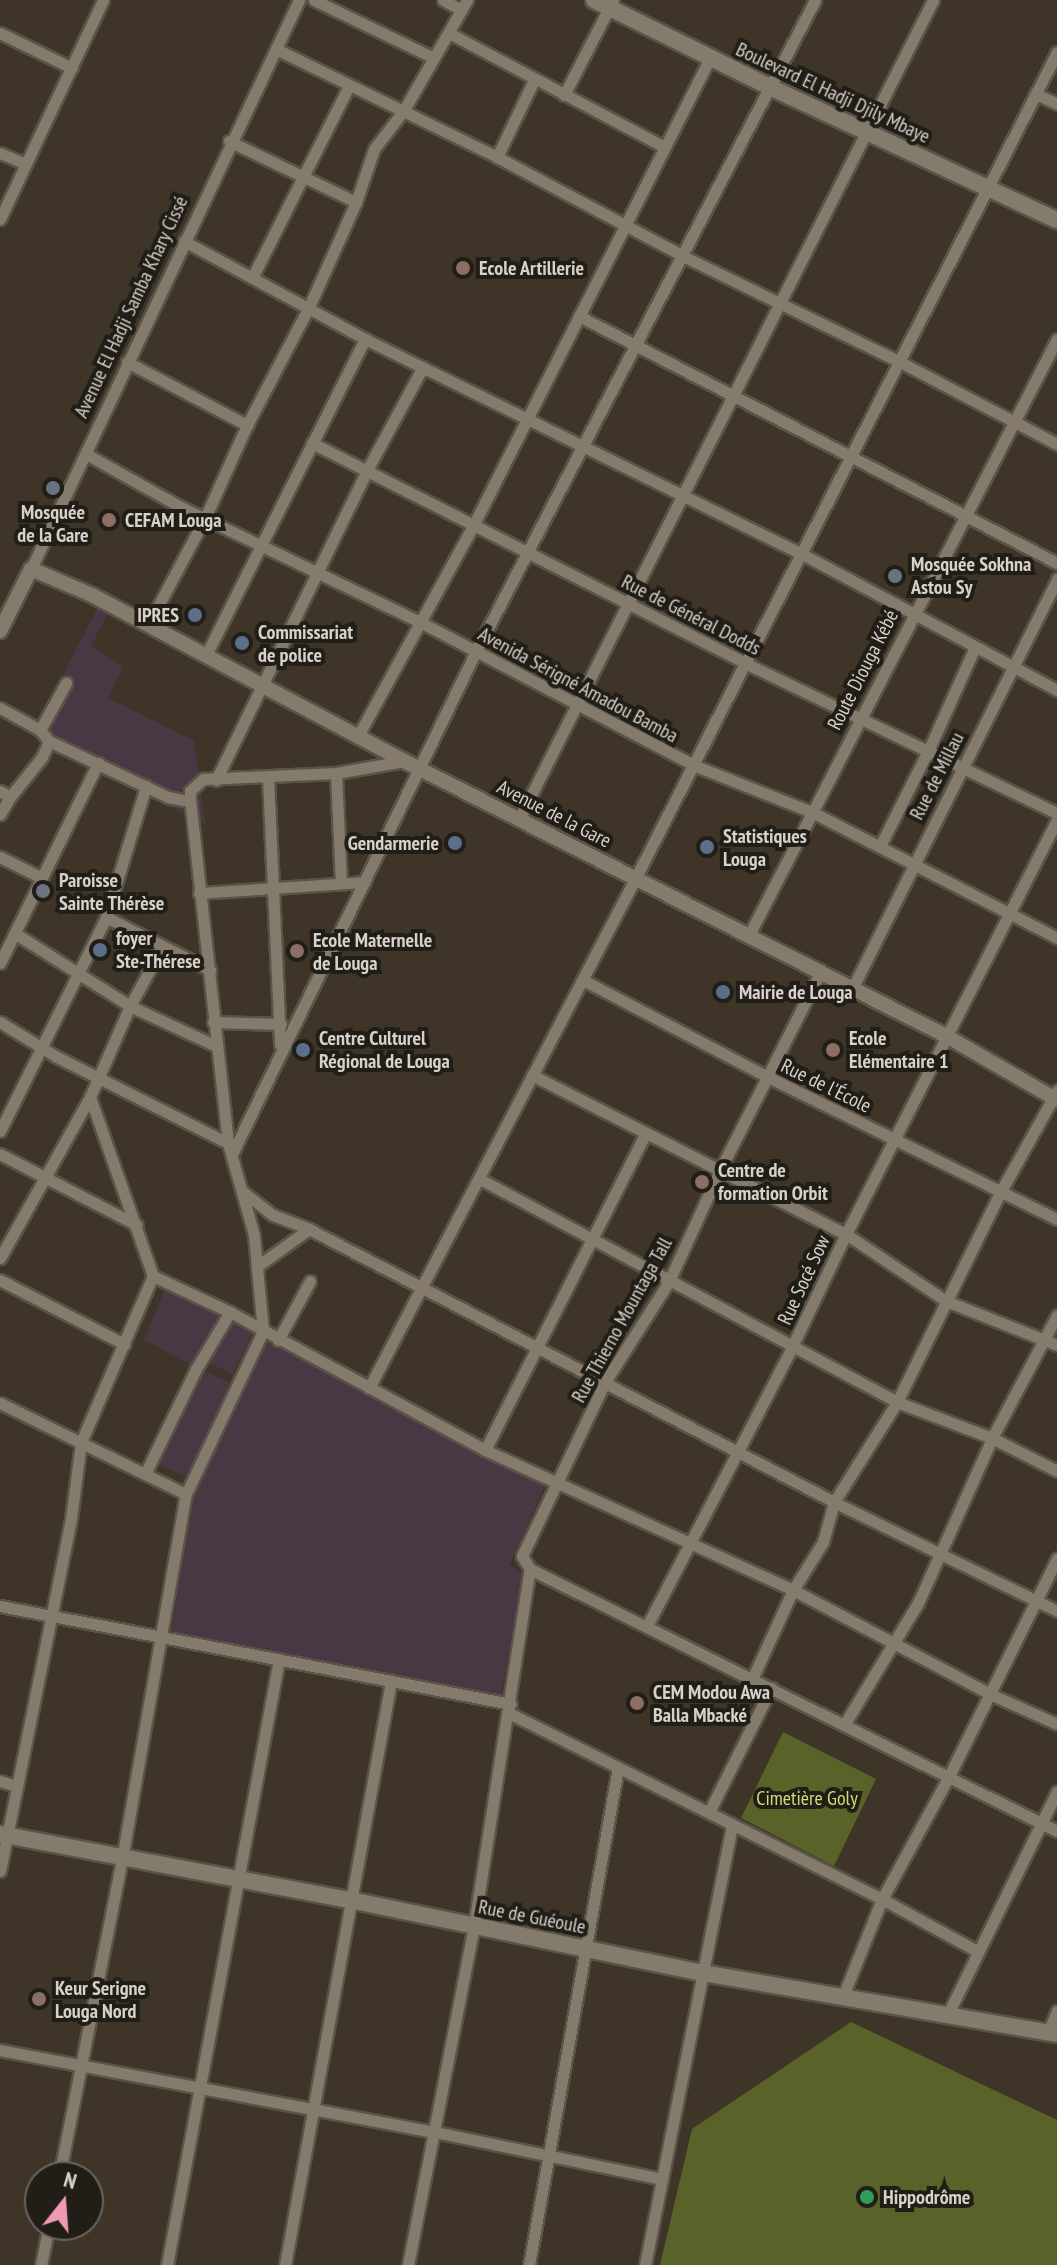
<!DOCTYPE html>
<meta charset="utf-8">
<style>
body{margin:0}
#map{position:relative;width:1057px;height:2265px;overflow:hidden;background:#3e3528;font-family:"PT Sans Narrow",sans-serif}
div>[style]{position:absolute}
.commercial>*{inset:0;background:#493844}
.green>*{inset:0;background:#596329}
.roads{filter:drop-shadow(2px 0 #595348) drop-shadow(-2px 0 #595348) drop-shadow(0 2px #595348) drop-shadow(0 -2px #595348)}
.minor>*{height:11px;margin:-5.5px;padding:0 5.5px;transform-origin:5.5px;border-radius:5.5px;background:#847b6c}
.tertiary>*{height:14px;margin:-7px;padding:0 7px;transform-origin:7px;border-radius:7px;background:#847b6c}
.secondary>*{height:16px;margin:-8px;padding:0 8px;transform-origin:8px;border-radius:8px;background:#847b6c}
.dots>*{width:22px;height:22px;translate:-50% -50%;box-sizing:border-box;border:4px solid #211d17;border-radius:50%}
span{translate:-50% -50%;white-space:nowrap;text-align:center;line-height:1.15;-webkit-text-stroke:8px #211d17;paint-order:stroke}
.street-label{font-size:20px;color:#d6d1c9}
.poi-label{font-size:20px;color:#d6d1c9;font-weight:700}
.left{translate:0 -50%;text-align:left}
.right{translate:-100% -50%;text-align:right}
.park-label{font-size:20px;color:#ccde76}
.north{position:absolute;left:24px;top:2161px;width:80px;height:80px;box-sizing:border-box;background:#211d17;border:2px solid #69655e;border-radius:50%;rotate:17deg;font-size:22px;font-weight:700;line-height:32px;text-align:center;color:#d6d1c9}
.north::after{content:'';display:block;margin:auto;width:28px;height:36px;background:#f09ab6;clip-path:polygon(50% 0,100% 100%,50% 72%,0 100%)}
</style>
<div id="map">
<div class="commercial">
<div style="clip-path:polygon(98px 607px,108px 612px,91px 646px,123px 666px,109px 698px,194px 741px,205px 824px,32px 736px)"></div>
<div style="clip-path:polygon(168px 1282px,230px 1304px,191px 1365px,144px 1340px)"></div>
<div style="clip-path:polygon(227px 1319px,255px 1329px,233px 1374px,206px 1362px)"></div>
<div style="clip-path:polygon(269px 1340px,547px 1482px,509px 1565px,523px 1573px,500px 1701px,171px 1635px,193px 1486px)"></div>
<div style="clip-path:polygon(204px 1371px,237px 1386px,188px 1478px,157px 1464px)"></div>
</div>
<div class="green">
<div style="clip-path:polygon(783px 1732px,876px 1779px,834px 1866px,741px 1818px)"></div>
<div style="clip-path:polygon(851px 2022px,1057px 2120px,1057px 2265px,660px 2265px,692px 2129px)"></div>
</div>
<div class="roads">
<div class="minor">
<div style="left:314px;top:0;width:133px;rotate:25.8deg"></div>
<div style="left:443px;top:0;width:21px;rotate:28deg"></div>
<div style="left:0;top:33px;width:80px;rotate:25.9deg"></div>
<div style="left:449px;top:33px;width:243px;rotate:27.9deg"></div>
<div style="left:276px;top:49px;width:246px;rotate:26deg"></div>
<div style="left:497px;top:157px;width:211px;rotate:28deg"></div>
<div style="left:683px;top:256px;width:242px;rotate:26deg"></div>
<div style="left:900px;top:362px;width:177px;rotate:27.6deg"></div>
<div style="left:1036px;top:94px;width:23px;rotate:25deg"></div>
<div style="left:564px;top:95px;width:107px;rotate:-62.7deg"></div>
<div style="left:229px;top:141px;width:141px;rotate:25.7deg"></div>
<div style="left:0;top:153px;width:28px;rotate:23deg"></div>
<div style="left:497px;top:157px;width:85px;rotate:-64.3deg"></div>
<div style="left:0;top:219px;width:242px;rotate:-64.8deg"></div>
<div style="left:184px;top:241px;width:206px;rotate:28.4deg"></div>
<div style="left:365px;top:339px;width:487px;rotate:26.2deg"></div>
<div style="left:802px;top:554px;width:289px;rotate:28.1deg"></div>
<div style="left:252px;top:278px;width:215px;rotate:-63.2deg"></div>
<div style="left:579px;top:316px;width:538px;rotate:27.33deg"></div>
<div style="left:127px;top:362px;width:136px;rotate:27.7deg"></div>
<div style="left:312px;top:443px;width:486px;rotate:26.9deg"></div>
<div style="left:745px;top:663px;width:346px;rotate:25.7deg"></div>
<div style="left:86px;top:454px;width:109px;rotate:29.2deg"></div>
<div style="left:181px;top:507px;width:265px;rotate:25.7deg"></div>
<div style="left:420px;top:622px;width:308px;rotate:27.6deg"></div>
<div style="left:693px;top:765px;width:128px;rotate:21.6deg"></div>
<div style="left:812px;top:812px;width:276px;rotate:27.2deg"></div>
<div style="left:31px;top:569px;width:629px;rotate:-64.78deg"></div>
<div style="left:148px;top:625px;width:121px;rotate:-62deg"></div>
<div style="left:205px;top:518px;width:102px;rotate:-65.7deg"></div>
<div style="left:247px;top:425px;width:131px;rotate:-62.3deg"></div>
<div style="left:308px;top:309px;width:117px;rotate:-65.8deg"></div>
<div style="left:356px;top:202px;width:56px;rotate:-71.2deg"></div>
<div style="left:374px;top:149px;width:49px;rotate:-52.4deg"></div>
<div style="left:404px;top:110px;width:127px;rotate:-60.2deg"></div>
<div style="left:206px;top:655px;width:354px;rotate:-63.3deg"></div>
<div style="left:0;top:708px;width:46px;rotate:28.8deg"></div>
<div style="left:40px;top:730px;width:14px;rotate:51deg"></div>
<div style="left:49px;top:741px;width:132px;rotate:25.2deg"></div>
<div style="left:168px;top:797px;width:15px;rotate:11deg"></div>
<div style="left:183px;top:800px;width:7px"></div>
<div style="left:190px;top:800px;width:9px;rotate:-90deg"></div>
<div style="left:190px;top:791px;width:18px;rotate:-43deg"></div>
<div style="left:203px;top:779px;width:133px;rotate:-2.6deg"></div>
<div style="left:336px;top:773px;width:69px;rotate:-10deg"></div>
<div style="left:40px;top:730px;width:54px;rotate:-61deg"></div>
<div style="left:359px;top:734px;width:239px;rotate:-61.3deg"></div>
<div style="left:474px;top:524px;width:522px;rotate:-63.14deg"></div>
<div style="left:336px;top:773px;width:109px;rotate:87.4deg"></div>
<div style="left:268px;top:778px;width:267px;rotate:87.4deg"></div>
<div style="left:216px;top:780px;width:345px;rotate:-64deg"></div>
<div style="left:367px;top:470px;width:117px;rotate:-61.5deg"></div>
<div style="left:0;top:791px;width:12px;rotate:31deg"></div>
<div style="left:10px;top:797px;width:20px;rotate:120deg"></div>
<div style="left:10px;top:797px;width:51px;rotate:-51.3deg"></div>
<div style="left:42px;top:757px;width:17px;rotate:-66deg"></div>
<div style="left:519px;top:819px;width:918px;rotate:-63.18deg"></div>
<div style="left:880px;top:846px;width:109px;rotate:-63.2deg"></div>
<div style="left:929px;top:749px;width:112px;rotate:-65.7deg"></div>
<div style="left:0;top:857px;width:47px;rotate:26.6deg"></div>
<div style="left:199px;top:893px;width:166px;rotate:-3.8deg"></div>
<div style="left:106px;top:917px;width:117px;rotate:27deg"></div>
<div style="left:16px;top:934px;width:135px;rotate:32.3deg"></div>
<div style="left:130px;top:1006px;width:95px;rotate:24.9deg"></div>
<div style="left:749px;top:935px;width:671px;rotate:-62.67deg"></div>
<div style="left:0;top:963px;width:223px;rotate:-63.9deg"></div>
<div style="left:820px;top:973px;width:221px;rotate:116.9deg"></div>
<div style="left:720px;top:1170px;width:124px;rotate:114.7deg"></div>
<div style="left:668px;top:1283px;width:117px;rotate:122.5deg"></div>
<div style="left:605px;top:1382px;width:193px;rotate:115.5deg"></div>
<div style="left:522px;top:1556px;width:15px;rotate:58deg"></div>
<div style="left:530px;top:1569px;width:589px;rotate:26.43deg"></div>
<div style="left:583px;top:980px;width:207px;rotate:27.7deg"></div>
<div style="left:766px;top:1076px;width:324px;rotate:26.2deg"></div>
<div style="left:851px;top:991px;width:461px;rotate:-63.4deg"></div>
<div style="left:0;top:1022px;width:67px;rotate:31.6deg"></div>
<div style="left:57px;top:1057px;width:191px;rotate:26.7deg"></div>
<div style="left:213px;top:1022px;width:68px;rotate:1.7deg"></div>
<div style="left:532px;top:1075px;width:352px;rotate:26.9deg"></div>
<div style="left:846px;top:1234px;width:120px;rotate:33.8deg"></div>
<div style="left:946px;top:1301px;width:119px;rotate:21.6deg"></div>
<div style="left:0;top:1131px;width:239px;rotate:-63.6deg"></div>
<div style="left:106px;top:917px;width:137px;rotate:-73deg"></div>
<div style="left:0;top:1154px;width:154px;rotate:27.4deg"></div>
<div style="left:232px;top:1154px;width:559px;rotate:-64.12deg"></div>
<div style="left:476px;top:651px;width:734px;rotate:-62.49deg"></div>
<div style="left:480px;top:1179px;width:473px;rotate:28.1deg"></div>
<div style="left:897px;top:1402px;width:102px;rotate:20.8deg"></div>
<div style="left:992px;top:1438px;width:73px;rotate:26.9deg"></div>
<div style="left:242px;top:1191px;width:39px;rotate:38deg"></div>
<div style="left:273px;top:1215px;width:39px;rotate:21deg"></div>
<div style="left:309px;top:1229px;width:592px;rotate:27.47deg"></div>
<div style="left:834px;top:1502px;width:248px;rotate:26deg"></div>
<div style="left:0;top:1258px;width:184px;rotate:-60.8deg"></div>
<div style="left:90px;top:1097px;width:99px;rotate:-66.3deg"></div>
<div style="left:130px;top:1006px;width:67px;rotate:-61.5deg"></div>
<div style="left:259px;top:1265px;width:62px;rotate:-35.8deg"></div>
<div style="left:153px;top:1276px;width:85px;rotate:25.1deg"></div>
<div style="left:230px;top:1312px;width:290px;rotate:28.4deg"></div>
<div style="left:485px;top:1450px;width:338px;rotate:24.4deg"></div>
<div style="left:793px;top:1590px;width:223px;rotate:27.8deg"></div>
<div style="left:990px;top:1694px;width:73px;rotate:24.1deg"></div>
<div style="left:0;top:1280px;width:140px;rotate:27.3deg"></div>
<div style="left:278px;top:1340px;width:67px;rotate:-61.5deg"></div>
<div style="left:369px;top:1388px;width:577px;rotate:-62.41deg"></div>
<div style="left:636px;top:877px;width:926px;rotate:-62.96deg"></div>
<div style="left:0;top:1403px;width:207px;rotate:26.1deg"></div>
<div style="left:485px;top:1450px;width:354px;rotate:-63.1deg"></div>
<div style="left:145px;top:1474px;width:117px;rotate:-64.1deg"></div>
<div style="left:196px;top:1369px;width:66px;rotate:-59.2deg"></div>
<div style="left:0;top:1606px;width:520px;rotate:10.86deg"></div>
<div style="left:647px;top:1626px;width:314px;rotate:-62.5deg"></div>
<div style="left:792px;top:1347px;width:125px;rotate:-64.5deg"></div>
<div style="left:846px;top:1234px;width:465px;rotate:-63deg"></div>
<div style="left:752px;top:1679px;width:98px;rotate:-65.3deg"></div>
<div style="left:793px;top:1590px;width:57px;rotate:-58deg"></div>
<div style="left:823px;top:1542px;width:41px;rotate:-74.6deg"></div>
<div style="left:834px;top:1502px;width:118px;rotate:-57.8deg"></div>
<div style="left:897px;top:1402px;width:235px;rotate:-63.8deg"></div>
<div style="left:1001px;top:1191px;width:115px;rotate:-60.8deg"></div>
<div style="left:509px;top:1713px;width:417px;rotate:26.5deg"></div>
<div style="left:882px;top:1899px;width:108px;rotate:28.7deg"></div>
<div style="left:844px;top:1725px;width:143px;rotate:-58.8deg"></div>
<div style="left:918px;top:1603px;width:181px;rotate:-65.8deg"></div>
<div style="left:992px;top:1438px;width:139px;rotate:-62.1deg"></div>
<div style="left:0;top:1781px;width:17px;rotate:17deg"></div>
<div style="left:709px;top:1812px;width:139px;rotate:-63.4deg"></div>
<div style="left:0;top:1871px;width:359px;rotate:-78.6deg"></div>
<div style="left:71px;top:1519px;width:78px;rotate:-82.6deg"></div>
<div style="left:81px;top:1442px;width:181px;rotate:-66.6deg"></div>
<div style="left:153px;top:1276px;width:190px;rotate:-109.4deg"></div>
<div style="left:843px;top:1996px;width:105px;rotate:-68.1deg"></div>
<div style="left:882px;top:1899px;width:140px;rotate:-61.4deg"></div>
<div style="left:949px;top:1776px;width:243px;rotate:-63.6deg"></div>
<div style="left:947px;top:2016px;width:250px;rotate:-63.9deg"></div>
<div style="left:1048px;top:2032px;width:23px;rotate:-67deg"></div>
<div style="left:0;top:2050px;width:443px;rotate:10.7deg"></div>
<div style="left:435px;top:2132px;width:232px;rotate:11.7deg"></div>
<div style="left:59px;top:2177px;width:324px;rotate:-78.8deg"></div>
<div style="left:122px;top:1859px;width:371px;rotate:-80.1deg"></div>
<div style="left:186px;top:1494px;width:180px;rotate:-64.7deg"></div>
<div style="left:263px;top:1331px;width:96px;rotate:-95.4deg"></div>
<div style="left:254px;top:1235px;width:96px;rotate:-105.8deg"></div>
<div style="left:228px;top:1143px;width:345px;rotate:-96.3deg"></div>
<div style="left:41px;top:2265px;width:41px;rotate:-78.7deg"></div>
<div style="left:167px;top:2265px;width:616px;rotate:-79.53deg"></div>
<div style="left:285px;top:2265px;width:594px;rotate:-79.71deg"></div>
<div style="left:408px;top:2265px;width:346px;rotate:-79deg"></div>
<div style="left:474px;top:1925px;width:360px;rotate:-81.1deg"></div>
<div style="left:529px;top:2265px;width:505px;rotate:-79.85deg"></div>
<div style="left:645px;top:2265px;width:449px;rotate:-78.8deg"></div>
</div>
<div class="tertiary">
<div style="left:0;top:631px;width:69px;rotate:-63.4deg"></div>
<div style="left:31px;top:569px;width:66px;rotate:23.1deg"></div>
<div style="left:92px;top:595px;width:353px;rotate:28deg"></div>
<div style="left:404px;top:761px;width:610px;rotate:26.9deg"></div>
<div style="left:948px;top:1037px;width:126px;rotate:30deg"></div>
</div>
<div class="secondary">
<div style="left:594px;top:0;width:199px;rotate:26.3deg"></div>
<div style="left:772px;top:88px;width:314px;rotate:24.9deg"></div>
<div style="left:0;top:1834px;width:356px;rotate:10.7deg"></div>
<div style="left:350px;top:1900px;width:360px;rotate:11.7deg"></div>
<div style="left:703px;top:1973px;width:359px;rotate:9.8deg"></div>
</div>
</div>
<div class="dots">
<div style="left:463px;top:268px;background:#8d6e63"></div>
<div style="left:53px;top:488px;background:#6b7280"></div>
<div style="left:109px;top:520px;background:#8d6e63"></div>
<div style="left:895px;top:576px;background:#6b7280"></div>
<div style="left:195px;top:615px;background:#5c6f8a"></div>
<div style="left:242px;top:643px;background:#5c6f8a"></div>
<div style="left:455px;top:843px;background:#5c6f8a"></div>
<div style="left:707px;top:847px;background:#5c6f8a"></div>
<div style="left:43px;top:891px;background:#6b7280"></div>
<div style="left:100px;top:950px;background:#5c6f8a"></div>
<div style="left:297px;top:951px;background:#8d6e63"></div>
<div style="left:723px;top:992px;background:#5c6f8a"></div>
<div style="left:303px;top:1050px;background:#5c6f8a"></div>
<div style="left:833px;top:1050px;background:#8d6e63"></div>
<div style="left:702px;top:1182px;background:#8d6e63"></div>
<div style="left:637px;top:1703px;background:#8d6e63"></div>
<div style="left:39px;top:1999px;background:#8d6e63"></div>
<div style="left:867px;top:2197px;background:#2e9e5b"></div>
</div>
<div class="street-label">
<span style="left:833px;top:93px;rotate:25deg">Boulevard El Hadji Djily Mbaye</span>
<span style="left:131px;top:307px;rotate:-65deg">Avenue El Hadji Samba Khary Cissé</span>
<span style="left:691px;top:615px;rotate:27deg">Rue de Général Dodds</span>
<span style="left:863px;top:670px;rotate:-63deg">Route Diouga Kébé</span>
<span style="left:578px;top:685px;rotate:28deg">Avenida Sérigné Amadou Bamba</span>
<span style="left:937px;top:776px;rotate:-63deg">Rue de Millau</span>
<span style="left:554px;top:814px;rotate:27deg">Avenue de la Gare</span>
<span style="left:826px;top:1086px;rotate:26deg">Rue de l'École</span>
<span style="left:804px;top:1280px;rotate:-65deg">Rue Socé Sow</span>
<span style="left:622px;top:1320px;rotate:-61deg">Rue Thierno Mountaga Tall</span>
<span style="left:532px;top:1917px;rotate:11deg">Rue de Guéoule</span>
</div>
<div class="poi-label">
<span class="left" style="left:479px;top:268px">Ecole Artillerie</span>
<span style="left:53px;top:524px">Mosquée<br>de la Gare</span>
<span class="left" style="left:125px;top:520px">CEFAM Louga</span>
<span class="left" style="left:911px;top:576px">Mosquée Sokhna<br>Astou Sy</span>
<span class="right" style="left:179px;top:615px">IPRES</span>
<span class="left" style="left:258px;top:644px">Commissariat<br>de police</span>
<span class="left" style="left:723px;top:848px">Statistiques<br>Louga</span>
<span class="right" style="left:439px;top:843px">Gendarmerie</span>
<span class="left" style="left:59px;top:892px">Paroisse<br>Sainte Thérèse</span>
<span class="left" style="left:116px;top:950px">foyer<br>Ste-Thérese</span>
<span class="left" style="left:313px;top:952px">Ecole Maternelle<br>de Louga</span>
<span class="left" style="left:739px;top:992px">Mairie de Louga</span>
<span class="left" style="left:319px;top:1050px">Centre Culturel<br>Régional de Louga</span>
<span class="left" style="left:849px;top:1050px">Ecole<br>Elémentaire 1</span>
<span class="left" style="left:718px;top:1182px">Centre de<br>formation Orbit</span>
<span class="left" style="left:653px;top:1704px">CEM Modou Awa<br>Balla Mbacké</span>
<span class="left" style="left:55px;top:2000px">Keur Serigne<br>Louga Nord</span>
<span class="left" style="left:883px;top:2197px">Hippodrôme</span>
</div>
<div class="park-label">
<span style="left:807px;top:1798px">Cimetière Goly</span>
</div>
<div class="north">N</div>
</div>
